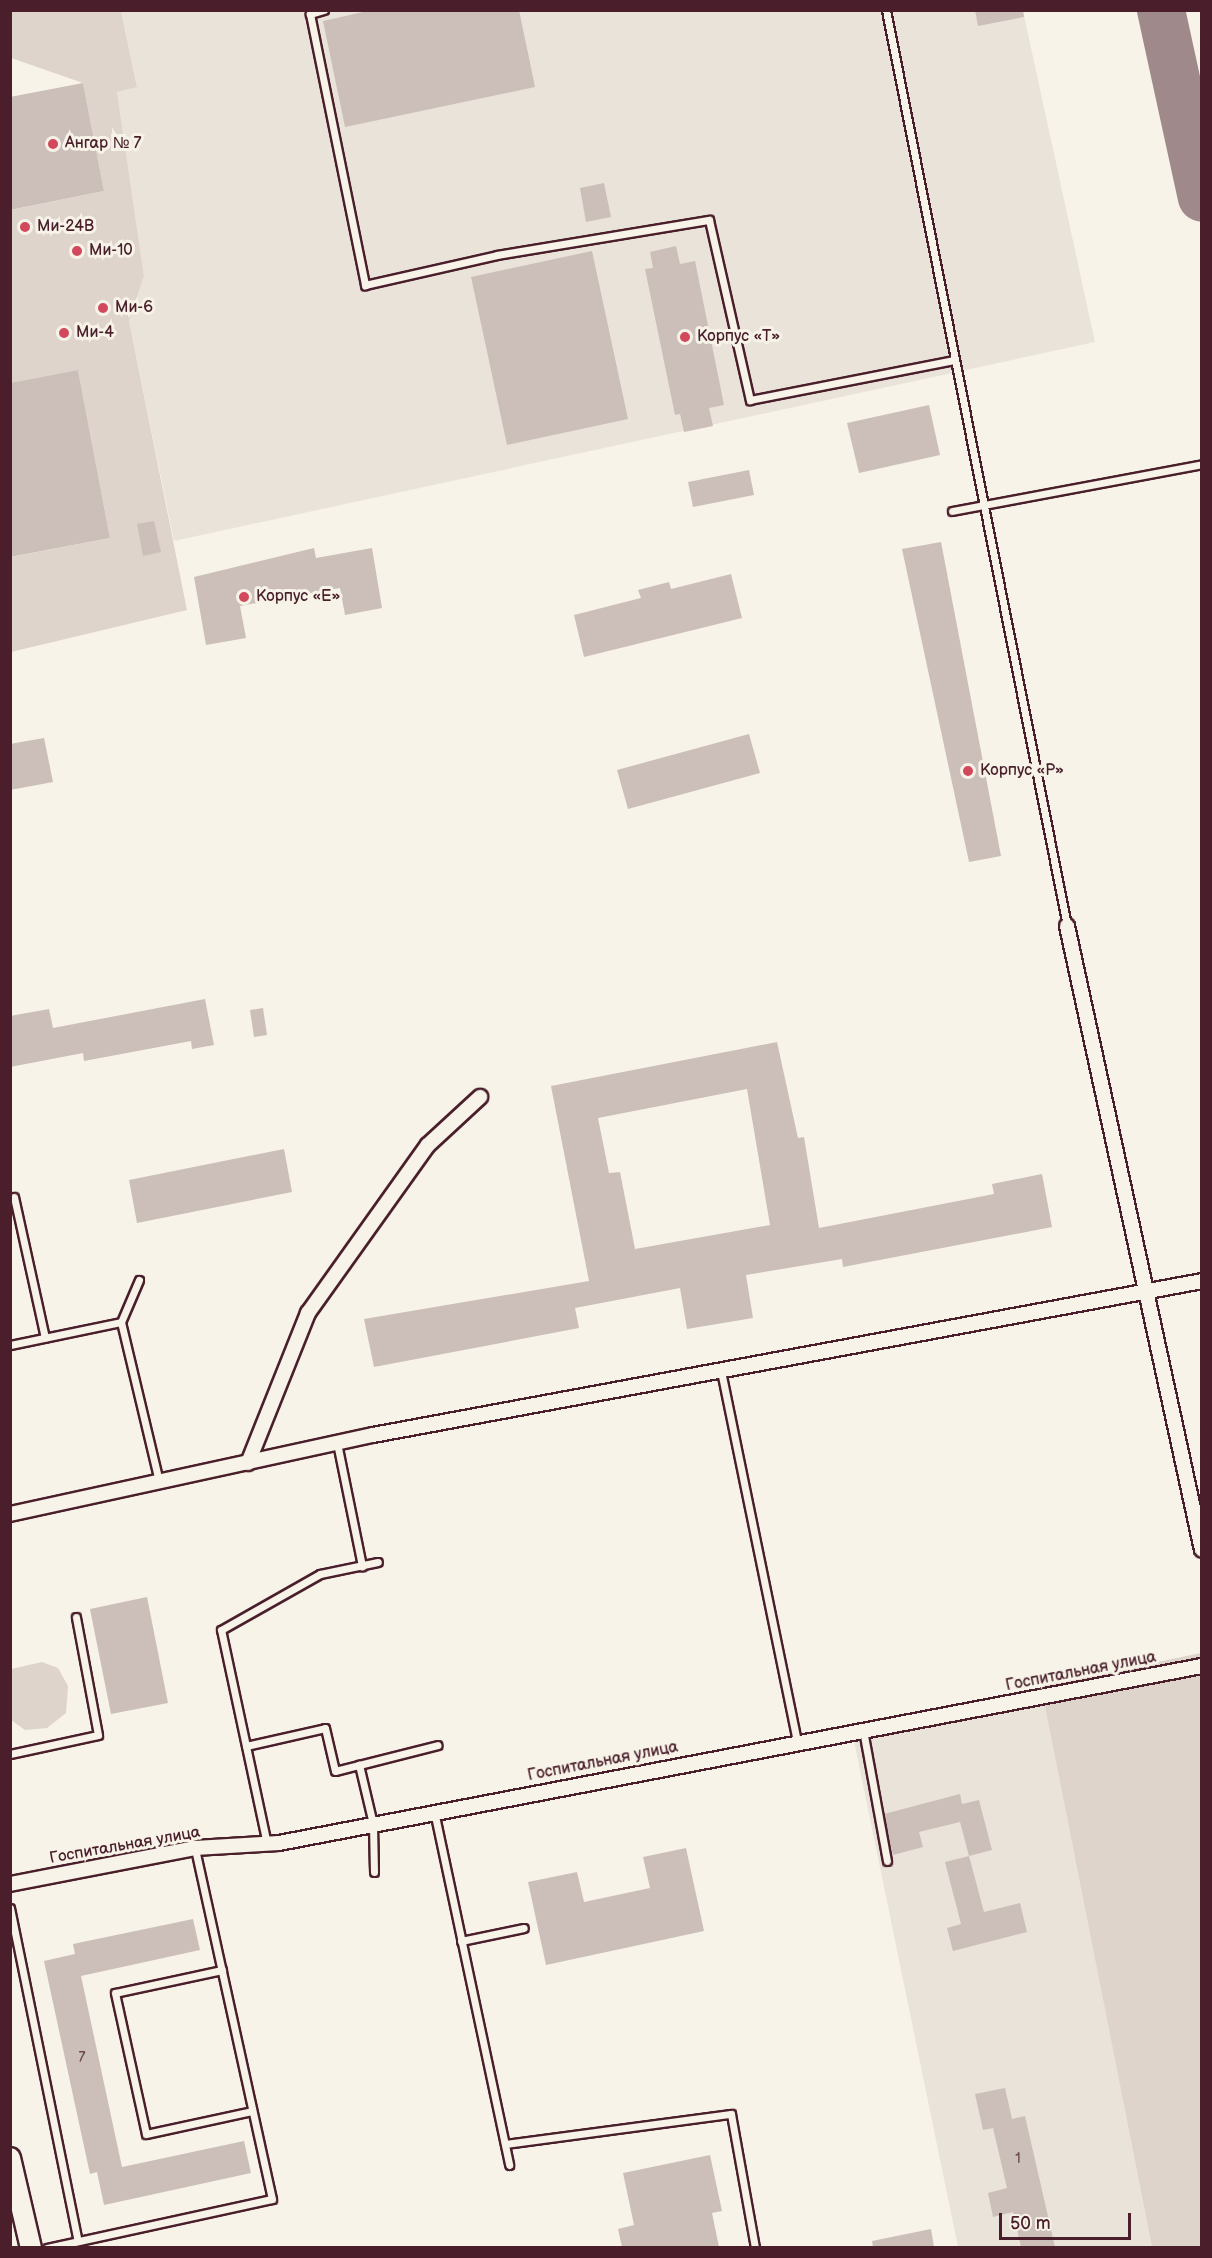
<!DOCTYPE html>
<meta charset="utf-8">
<style>
body{margin:0}
#map{position:relative;width:1212px;height:2258px;overflow:hidden;background:#f7f3e8;font-family:"Balsamiq Sans",sans-serif}
div>[style]{position:absolute}
.built>*{inset:0;background:#eae3da}
.green>*{inset:0;background:#ded4cc}
.taxiway>*{height:48px;margin:-24px;padding:0 24px;transform-origin:24px;border-radius:24px;background:#a0898a}
.building>*{inset:0;background:#ccbfb9}
.roads{filter:drop-shadow(2px 0 #4a1f2b) drop-shadow(-2px 0 #4a1f2b) drop-shadow(0 2px #4a1f2b) drop-shadow(0 -2px #4a1f2b)}
.lane>*{height:7px;margin:-3.5px;padding:0 3.5px;transform-origin:3.5px;border-radius:3.5px;background:#f7f3e8}
.street>*{height:14px;margin:-7px;padding:0 7px;transform-origin:7px;border-radius:7px;background:#f7f3e8}
.secondary>*{height:20px;margin:-10px;padding:0 10px;transform-origin:10px;border-radius:10px;background:#f7f3e8}
.dots>*{width:16px;height:16px;translate:-50% -50%;box-sizing:border-box;border:3px solid #f7f3e8;border-radius:50%}
span{translate:-50% -50%;white-space:nowrap;text-align:center;line-height:1.15;-webkit-text-stroke:6px #f7f3e8;paint-order:stroke}
.number-label{font-size:14px;color:#6a474e}
.number-label span{-webkit-text-stroke-width:0}
.poi-label{font-size:16px;color:#4a1f2b}
.left{translate:0 -50%;text-align:left}
.street-label{font-size:16px;color:#4a1f2b}
.frame{position:absolute;inset:0;border:12px solid #4a1f2b;pointer-events:none}
.scale{position:absolute;left:999px;top:2213px;width:132px;height:27px;box-sizing:border-box;border:3px solid #4a1f2b;border-top:0;padding-left:8px;font-size:18px;line-height:21px;white-space:nowrap;color:#4a1f2b;-webkit-text-stroke:4px #f7f3e8;paint-order:stroke}
</style>
<div id="map">
<div class="built">
<div style="clip-path:polygon(121px 11px,1023px 11px,1095px 342px,174px 541px,129px 321px,144px 276px,117px 92px,137px 86px)"></div>
<div style="clip-path:polygon(1045px 1705px,1152px 2247px,958px 2247px,854px 1741px)"></div>
</div>
<div class="green">
<div style="clip-path:polygon(11px 11px,121px 11px,137px 87px,117px 92px,144px 276px,129px 321px,187px 610px,11px 652px,11px 557px,110px 538px,78px 370px,11px 383px,11px 210px,104px 191px,83px 83px,11px 58px)"></div>
<div style="clip-path:polygon(1201px 1653px,1201px 2247px,1152px 2247px,1041px 1686px)"></div>
<div style="clip-path:polygon(42px 1662px,58px 1668px,68px 1686px,66px 1713px,47px 1728px,25px 1730px,11px 1720px,11px 1669px)"></div>
</div>
<div class="taxiway">
<div style="left:1161px;top:10px;width:192px;rotate:77.7deg"></div>
</div>
<div class="building">
<div style="clip-path:polygon(372px 10px,519px 10px,535px 87px,345px 127px,323px 21px)"></div>
<div style="clip-path:polygon(975px 10px,1023px 10px,1024px 17px,978px 26px)"></div>
<div style="clip-path:polygon(83px 83px,104px 191px,10px 210px,10px 97px)"></div>
<div style="clip-path:polygon(604px 183px,611px 217px,586px 222px,580px 188px)"></div>
<div style="clip-path:polygon(676px 246px,680px 264px,695px 261px,724px 405px,709px 408px,713px 426px,684px 432px,680px 414px,675px 415px,645px 269px,653px 268px,650px 252px)"></div>
<div style="clip-path:polygon(592px 251px,628px 419px,507px 445px,471px 277px)"></div>
<div style="clip-path:polygon(78px 370px,110px 538px,10px 557px,10px 383px)"></div>
<div style="clip-path:polygon(929px 405px,940px 455px,859px 473px,847px 423px)"></div>
<div style="clip-path:polygon(749px 470px,754px 495px,693px 507px,688px 482px)"></div>
<div style="clip-path:polygon(154px 521px,161px 552px,143px 556px,137px 524px)"></div>
<div style="clip-path:polygon(941px 542px,1001px 856px,969px 862px,902px 549px)"></div>
<div style="clip-path:polygon(314px 548px,316px 558px,372px 548px,382px 608px,345px 615px,340px 588px,240px 606px,246px 638px,206px 645px,194px 577px)"></div>
<div style="clip-path:polygon(731px 574px,742px 618px,584px 657px,574px 615px,641px 598px,638px 590px,669px 582px,671px 589px)"></div>
<div style="clip-path:polygon(749px 734px,760px 773px,628px 809px,617px 770px)"></div>
<div style="clip-path:polygon(44px 738px,53px 782px,10px 790px,10px 744px)"></div>
<div style="clip-path:polygon(205px 999px,214px 1045px,192px 1049px,191px 1041px,84px 1061px,83px 1053px,10px 1067px,10px 1016px,49px 1009px,53px 1028px)"></div>
<div style="clip-path:polygon(263px 1008px,267px 1035px,254px 1037px,250px 1010px)"></div>
<div style="clip-path:polygon(evenodd,777px 1042px,798px 1138px,804px 1137px,819px 1228px,994px 1194px,992px 1184px,1042px 1174px,1052px 1227px,843px 1267px,842px 1259px,746px 1275px,753px 1318px,687px 1329px,680px 1288px,575px 1308px,579px 1328px,374px 1367px,364px 1319px,589px 1281px,551px 1086px,777px 1042px,747px 1089px,770px 1225px,635px 1249px,620px 1172px,609px 1173px,598px 1118px,747px 1089px)"></div>
<div style="clip-path:polygon(284px 1149px,292px 1192px,137px 1223px,129px 1180px)"></div>
<div style="clip-path:polygon(147px 1597px,168px 1703px,111px 1714px,90px 1609px)"></div>
<div style="clip-path:polygon(960px 1794px,962px 1804px,979px 1800px,992px 1850px,969px 1856px,960px 1822px,919px 1832px,923px 1847px,893px 1855px,884px 1814px)"></div>
<div style="clip-path:polygon(686px 1848px,704px 1931px,546px 1965px,528px 1882px,577px 1872px,584px 1902px,650px 1888px,643px 1857px)"></div>
<div style="clip-path:polygon(969px 1856px,984px 1912px,1020px 1903px,1027px 1932px,953px 1951px,947px 1928px,961px 1924px,945px 1862px)"></div>
<div style="clip-path:polygon(193px 1919px,200px 1950px,81px 1976px,122px 2167px,244px 2141px,251px 2173px,104px 2205px,97px 2172px,90px 2174px,44px 1961px,75px 1954px,73px 1944px)"></div>
<div style="clip-path:polygon(1005px 2088px,1012px 2119px,1025px 2116px,1055px 2247px,1021px 2247px,1013px 2212px,993px 2217px,988px 2193px,1007px 2188px,993px 2128px,983px 2130px,975px 2094px)"></div>
<div style="clip-path:polygon(710px 2155px,722px 2211px,712px 2213px,719px 2247px,622px 2247px,618px 2229px,634px 2225px,623px 2173px)"></div>
<div style="clip-path:polygon(931px 2229px,934px 2247px,873px 2247px,872px 2241px)"></div>
</div>
<div class="roads">
<div class="lane">
<div style="left:324px;top:10px;width:15px;rotate:164deg"></div>
<div style="left:310px;top:14px;width:277px;rotate:78.5deg"></div>
<div style="left:365px;top:285px;width:135px;rotate:-12.8deg"></div>
<div style="left:497px;top:255px;width:215px;rotate:-9.4deg"></div>
<div style="left:709px;top:220px;width:185px;rotate:77.2deg"></div>
<div style="left:750px;top:400px;width:207px;rotate:-11.1deg"></div>
<div style="left:886px;top:10px;width:934px;rotate:78.82deg"></div>
<div style="left:952px;top:511px;width:254px;rotate:-10.6deg"></div>
<div style="left:14px;top:1197px;width:144px;rotate:77.6deg"></div>
<div style="left:139px;top:1280px;width:46px;rotate:113.2deg"></div>
<div style="left:121px;top:1322px;width:164px;rotate:76.6deg"></div>
<div style="left:10px;top:1345px;width:113px;rotate:-11.7deg"></div>
<div style="left:721px;top:1371px;width:379px;rotate:78.4deg"></div>
<div style="left:337px;top:1443px;width:126px;rotate:78.5deg"></div>
<div style="left:863px;top:1730px;width:133px;rotate:79.6deg"></div>
<div style="left:246px;top:1746px;width:81px;rotate:-12.8deg"></div>
<div style="left:325px;top:1728px;width:44px;rotate:76.9deg"></div>
<div style="left:335px;top:1771px;width:25px;rotate:-14deg"></div>
<div style="left:10px;top:1754px;width:90px;rotate:-12.2deg"></div>
<div style="left:98px;top:1735px;width:120px;rotate:-100.6deg"></div>
<div style="left:434px;top:1811px;width:362px;rotate:78deg"></div>
<div style="left:267px;top:1844px;width:219px;rotate:-102.1deg"></div>
<div style="left:221px;top:1630px;width:114px;rotate:-29.5deg"></div>
<div style="left:320px;top:1574px;width:59px;rotate:-11.7deg"></div>
<div style="left:374px;top:1872px;width:48px;rotate:-91.2deg"></div>
<div style="left:373px;top:1824px;width:61px;rotate:-103.3deg"></div>
<div style="left:359px;top:1765px;width:81px;rotate:-14.2deg"></div>
<div style="left:10px;top:1908px;width:340px;rotate:78.5deg"></div>
<div style="left:461px;top:1941px;width:64px;rotate:-11.7deg"></div>
<div style="left:222px;top:1970px;width:109px;rotate:167.9deg"></div>
<div style="left:115px;top:1993px;width:144px;rotate:77.6deg"></div>
<div style="left:146px;top:2134px;width:108px;rotate:-12.2deg"></div>
<div style="left:505px;top:2144px;width:228px;rotate:-7.6deg"></div>
<div style="left:731px;top:2114px;width:136px;rotate:79.8deg"></div>
<div style="left:47px;top:2248px;width:230px;rotate:-12.3deg"></div>
<div style="left:272px;top:2199px;width:359px;rotate:-102.4deg"></div>
</div>
<div class="street">
<div style="left:1067px;top:926px;width:638px;rotate:77.79deg"></div>
<div style="left:248px;top:1463px;width:162px;rotate:-68.2deg"></div>
<div style="left:308px;top:1313px;width:206px;rotate:-54.5deg"></div>
<div style="left:428px;top:1145px;width:71px;rotate:-42.7deg"></div>
<div style="left:10px;top:1514px;width:371px;rotate:-12.3deg"></div>
<div style="left:373px;top:1435px;width:843px;rotate:-10.52deg"></div>
<div style="left:10px;top:1884px;width:188px;rotate:-11deg"></div>
<div style="left:195px;top:1848px;width:84px;rotate:-3.4deg"></div>
<div style="left:279px;top:1843px;width:940px;rotate:-10.86deg"></div>
</div>
<div class="secondary">
<div style="left:10px;top:2158px;width:92px;rotate:76.9deg"></div>
</div>
</div>
<div class="dots">
<div style="left:53px;top:144px;background:#d1495b"></div>
<div style="left:25px;top:227px;background:#d1495b"></div>
<div style="left:77px;top:251px;background:#d1495b"></div>
<div style="left:103px;top:308px;background:#d1495b"></div>
<div style="left:64px;top:333px;background:#d1495b"></div>
<div style="left:685px;top:337px;background:#d1495b"></div>
<div style="left:244px;top:597px;background:#d1495b"></div>
<div style="left:968px;top:771px;background:#d1495b"></div>
</div>
<div class="number-label">
<span style="left:82px;top:2058px">7</span>
<span style="left:1018px;top:2159px">1</span>
</div>
<div class="poi-label">
<span class="left" style="left:65px;top:144px">Ангар № 7</span>
<span class="left" style="left:37px;top:227px">Ми-24В</span>
<span class="left" style="left:89px;top:251px">Ми-10</span>
<span class="left" style="left:115px;top:308px">Ми-6</span>
<span class="left" style="left:76px;top:333px">Ми-4</span>
<span class="left" style="left:697px;top:337px">Корпус «Т»</span>
<span class="left" style="left:256px;top:597px">Корпус «Е»</span>
<span class="left" style="left:980px;top:771px">Корпус «Р»</span>
</div>
<div class="street-label">
<span style="left:1081px;top:1672px;rotate:-11deg">Госпитальная улица</span>
<span style="left:603px;top:1762px;rotate:-11deg">Госпитальная улица</span>
<span style="left:125px;top:1846px;rotate:-10deg">Госпитальная улица</span>
</div>
<div class="frame"></div>
<div class="scale">50 m</div>
</div>
